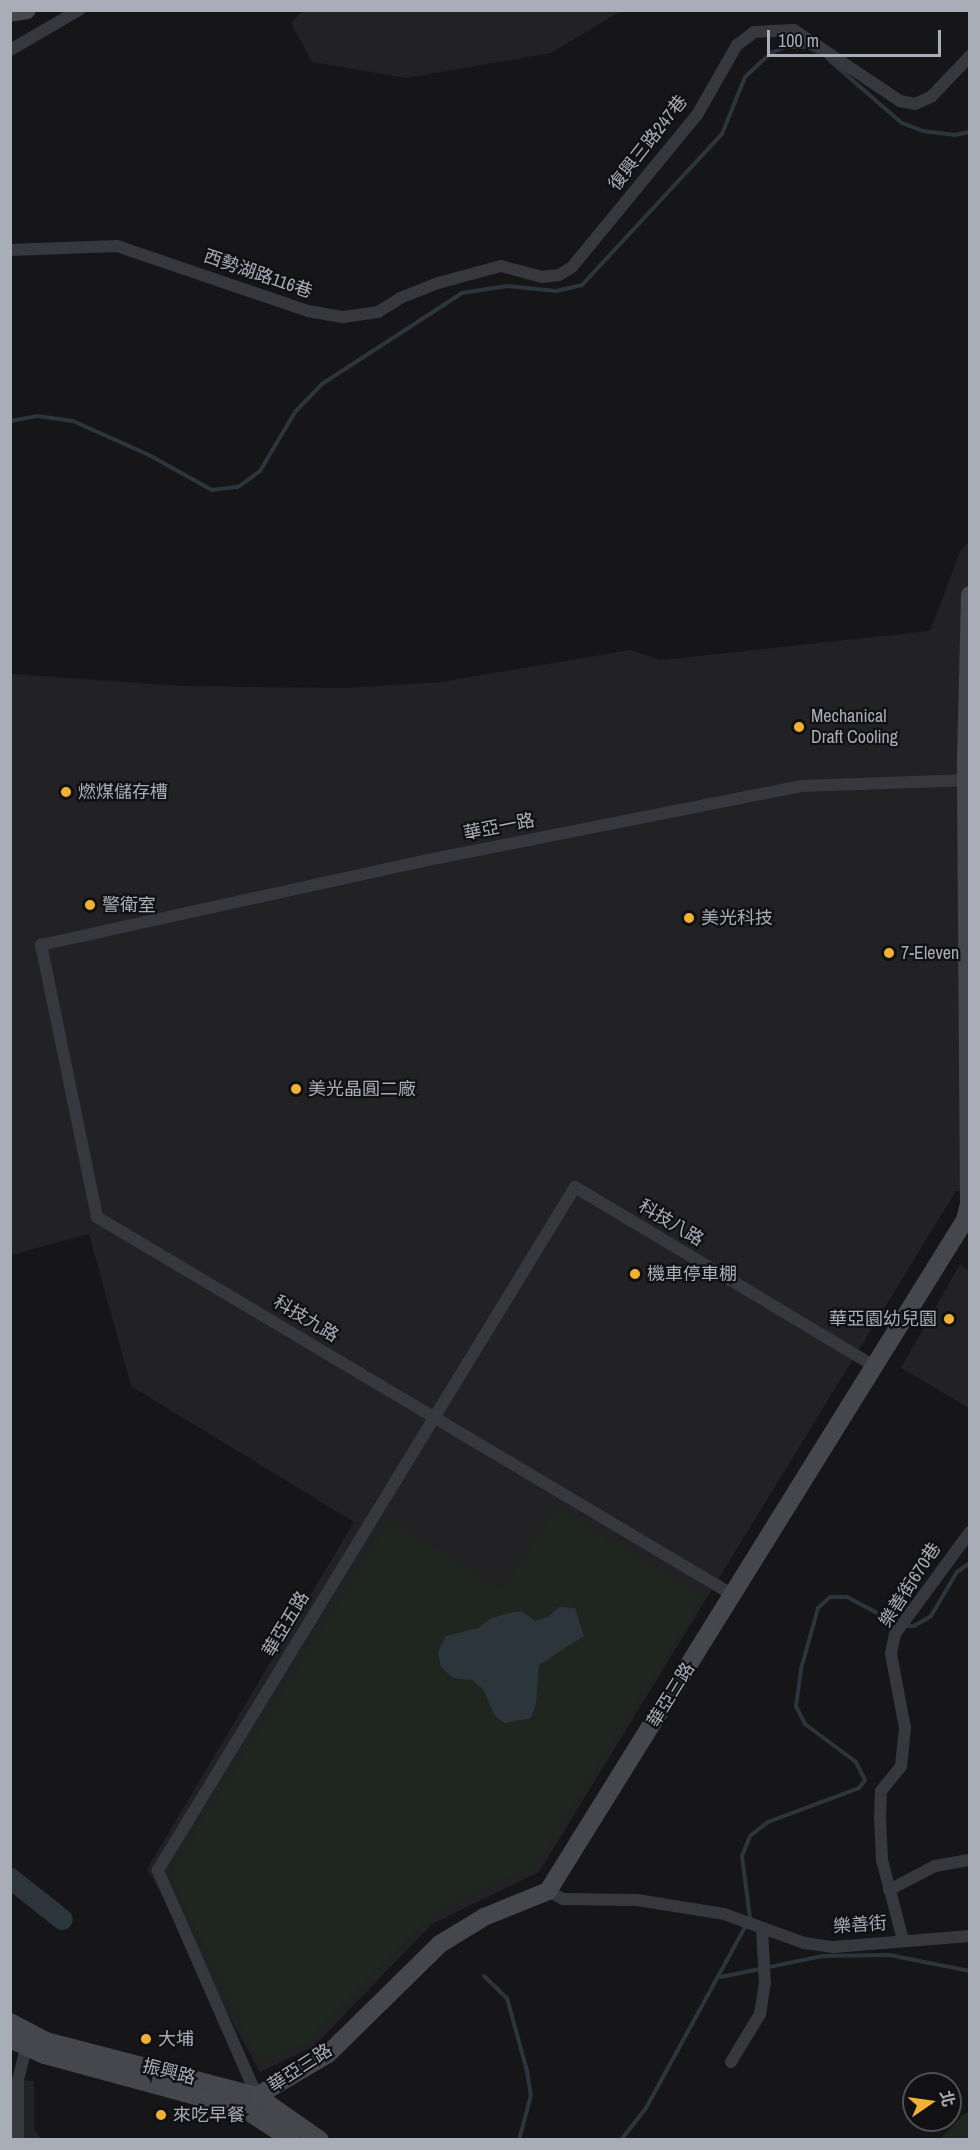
<!DOCTYPE html>
<meta charset="utf-8">
<style>
body{margin:0}
#map{position:relative;width:980px;height:2150px;overflow:hidden;background:#161618;font-family:"Archivo Narrow","Noto Sans TC",sans-serif}
div>[style]{position:absolute}
.built>*{inset:0;background:#222225}
.green>*{inset:0;background:#1e261f}
.water>*{inset:0;background:#2c353c}
.stream>*{height:4px;margin:-2px;padding:0 2px;transform-origin:2px;border-radius:2px;background:#2c353c}
.river>*{height:21px;margin:-10.5px;padding:0 10.5px;transform-origin:10.5px;border-radius:10.5px;background:#2c353c}
.street>*{height:12px;margin:-6px;padding:0 6px;transform-origin:6px;border-radius:6px;background:#37383d}
.secondary>*{height:18px;margin:-9px;padding:0 9px;transform-origin:9px;border-radius:9px;background:#45474d}
.dots>*{width:16px;height:16px;translate:-50% -50%;box-sizing:border-box;border:3px solid #111113;border-radius:50%}
span{translate:-50% -50%;white-space:nowrap;text-align:center;line-height:1.15;-webkit-text-stroke:4.5px #111113;paint-order:stroke}
.street-label{font-size:18px;color:#a8adb8}
.poi-label{font-size:18px;color:#a8adb8}
.left{translate:0 -50%;text-align:left}
.right{translate:-100% -50%;text-align:right}
.frame{position:absolute;inset:0;border:12px solid #a8adb8;pointer-events:none}
.north{position:absolute;left:902px;top:2072px;width:60px;height:60px;box-sizing:border-box;background:#111113;border:2px solid #4d4f55;border-radius:50%;rotate:77deg;font-size:16px;font-weight:700;line-height:24px;text-align:center;color:#a8adb8}
.north::after{content:'';display:block;margin:auto;width:21px;height:27px;background:#f2b134;clip-path:polygon(50% 0,100% 100%,50% 72%,0 100%)}
.scale{position:absolute;left:767px;top:30px;width:174px;height:27px;box-sizing:border-box;border:3px solid #a8adb8;border-top:0;padding-left:8px;font-size:18px;line-height:21px;white-space:nowrap;color:#a8adb8;-webkit-text-stroke:4px #111113;paint-order:stroke}
</style>
<div id="map">
<div class="built">
<div style="clip-path:polygon(304px 10px,621px 10px,621px 11px,551px 53px,406px 78px,312px 62px,291px 23px)"></div>
<div style="clip-path:polygon(969px 542px,969px 1191px,956px 1191px,539px 1872px,432px 1924px,313px 2047px,260px 2072px,147px 1869px,354px 1522px,131px 1386px,89px 1234px,11px 1255px,11px 674px,182px 686px,344px 688px,441px 682px,630px 650px,661px 660px,930px 631px,960px 552px)"></div>
<div style="clip-path:polygon(960px 1264px,969px 1270px,969px 1408px,901px 1368px)"></div>
<div style="clip-path:polygon(10px 2079px,34px 2081px,34px 2129px,41px 2139px,11px 2139px)"></div>
</div>
<div class="green">
<div style="clip-path:polygon(556px 1506px,704px 1597px,537px 1865px,451px 1903px,423px 1925px,304px 2045px,261px 2061px,255px 2056px,172px 1879px,173px 1866px,389px 1520px,502px 1590px)"></div>
<div style="clip-path:polygon(965px 2113px,969px 2113px,969px 2139px,940px 2139px)"></div>
</div>
<div class="water">
<div style="clip-path:polygon(559px 1607px,575px 1608px,584px 1636px,539px 1665px,536px 1703px,531px 1718px,504px 1723px,495px 1716px,483px 1689px,472px 1680px,453px 1678px,441px 1667px,438px 1652px,446px 1636px,478px 1628px,492px 1618px,513px 1612px,522px 1611px,535px 1621px,548px 1617px)"></div>
</div>
<div class="stream">
<div style="left:828px;top:59px;width:98px;rotate:40.9deg"></div>
<div style="left:902px;top:123px;width:22px;rotate:21deg"></div>
<div style="left:923px;top:131px;width:31px;rotate:7deg"></div>
<div style="left:954px;top:135px;width:16px;rotate:-11deg"></div>
<div style="left:10px;top:421px;width:27px;rotate:-10deg"></div>
<div style="left:37px;top:416px;width:36px;rotate:8deg"></div>
<div style="left:73px;top:421px;width:83px;rotate:24.1deg"></div>
<div style="left:149px;top:455px;width:72px;rotate:29.1deg"></div>
<div style="left:212px;top:490px;width:26px;rotate:-7deg"></div>
<div style="left:238px;top:487px;width:27px;rotate:-36deg"></div>
<div style="left:260px;top:471px;width:69px;rotate:-59.3deg"></div>
<div style="left:295px;top:412px;width:39px;rotate:-46deg"></div>
<div style="left:322px;top:384px;width:167px;rotate:-33deg"></div>
<div style="left:462px;top:293px;width:46px;rotate:-8.8deg"></div>
<div style="left:507px;top:286px;width:49px;rotate:5.8deg"></div>
<div style="left:556px;top:291px;width:27px;rotate:-13deg"></div>
<div style="left:582px;top:285px;width:206px;rotate:-47.2deg"></div>
<div style="left:722px;top:134px;width:61px;rotate:-68deg"></div>
<div style="left:745px;top:77px;width:35px;rotate:-43deg"></div>
<div style="left:771px;top:53px;width:15px;rotate:-23deg"></div>
<div style="left:785px;top:47px;width:23px"></div>
<div style="left:808px;top:47px;width:10px;rotate:29deg"></div>
<div style="left:905px;top:1626px;width:9px"></div>
<div style="left:914px;top:1626px;width:20px;rotate:-30deg"></div>
<div style="left:931px;top:1616px;width:51px;rotate:-59.4deg"></div>
<div style="left:957px;top:1572px;width:16px;rotate:-35deg"></div>
<div style="left:484px;top:1976px;width:32px;rotate:44deg"></div>
<div style="left:507px;top:1998px;width:76px;rotate:74.7deg"></div>
<div style="left:527px;top:2071px;width:24px;rotate:81deg"></div>
<div style="left:531px;top:2095px;width:47px;rotate:104.9deg"></div>
<div style="left:721px;top:1977px;width:103px;rotate:-11.7deg"></div>
<div style="left:822px;top:1956px;width:67px;rotate:-0.9deg"></div>
<div style="left:889px;top:1955px;width:83px;rotate:11.2deg"></div>
<div style="left:621px;top:2140px;width:41px;rotate:-52deg"></div>
<div style="left:646px;top:2108px;width:217px;rotate:-61.3deg"></div>
<div style="left:750px;top:1918px;width:63px;rotate:-97.4deg"></div>
<div style="left:742px;top:1856px;width:22px;rotate:-68deg"></div>
<div style="left:750px;top:1836px;width:23px;rotate:-38deg"></div>
<div style="left:768px;top:1822px;width:97px;rotate:-20.5deg"></div>
<div style="left:859px;top:1788px;width:10px;rotate:-53deg"></div>
<div style="left:865px;top:1780px;width:20px;rotate:-117deg"></div>
<div style="left:856px;top:1762px;width:64px;rotate:-143.3deg"></div>
<div style="left:805px;top:1724px;width:20px;rotate:-117deg"></div>
<div style="left:796px;top:1706px;width:37px;rotate:-82deg"></div>
<div style="left:801px;top:1669px;width:63px;rotate:-74.4deg"></div>
<div style="left:818px;top:1608px;width:16px;rotate:-43deg"></div>
<div style="left:830px;top:1597px;width:17px"></div>
<div style="left:847px;top:1597px;width:58px;rotate:27.9deg"></div>
</div>
<div class="river">
<div style="left:10px;top:1878px;width:66px;rotate:38.3deg"></div>
</div>
<div class="street">
<div style="left:10px;top:50px;width:80px;rotate:-30.1deg"></div>
<div style="left:10px;top:250px;width:107px;rotate:-2.1deg"></div>
<div style="left:117px;top:246px;width:202px;rotate:18.8deg"></div>
<div style="left:308px;top:311px;width:36px;rotate:10deg"></div>
<div style="left:343px;top:317px;width:35px;rotate:-8deg"></div>
<div style="left:378px;top:312px;width:26px;rotate:-32deg"></div>
<div style="left:400px;top:298px;width:41px;rotate:-21.5deg"></div>
<div style="left:438px;top:283px;width:65px;rotate:-15.1deg"></div>
<div style="left:501px;top:266px;width:42px;rotate:15deg"></div>
<div style="left:542px;top:277px;width:17px;rotate:-7deg"></div>
<div style="left:559px;top:275px;width:15px;rotate:-32deg"></div>
<div style="left:572px;top:267px;width:197px;rotate:-50.6deg"></div>
<div style="left:697px;top:115px;width:81px;rotate:-60.3deg"></div>
<div style="left:737px;top:45px;width:21px;rotate:-37deg"></div>
<div style="left:754px;top:32px;width:40px;rotate:-2.9deg"></div>
<div style="left:794px;top:30px;width:128px;rotate:33.8deg"></div>
<div style="left:900px;top:101px;width:15px;rotate:11deg"></div>
<div style="left:915px;top:104px;width:17px;rotate:-24deg"></div>
<div style="left:931px;top:97px;width:57px;rotate:-46.4deg"></div>
<div style="left:733px;top:1595px;width:740px;rotate:-149.28deg"></div>
<div style="left:97px;top:1217px;width:278px;rotate:-101.6deg"></div>
<div style="left:41px;top:945px;width:406px;rotate:-12.4deg"></div>
<div style="left:438px;top:858px;width:370px;rotate:-11.2deg"></div>
<div style="left:801px;top:786px;width:169px;rotate:-2deg"></div>
<div style="left:889px;top:1890px;width:52px;rotate:-27.6deg"></div>
<div style="left:935px;top:1866px;width:36px;rotate:-10deg"></div>
<div style="left:548px;top:1891px;width:17px;rotate:28deg"></div>
<div style="left:563px;top:1899px;width:74px;rotate:0.8deg"></div>
<div style="left:637px;top:1900px;width:88px;rotate:9.1deg"></div>
<div style="left:724px;top:1914px;width:85px;rotate:19.9deg"></div>
<div style="left:804px;top:1943px;width:30px;rotate:8deg"></div>
<div style="left:834px;top:1947px;width:136px;rotate:-4.6deg"></div>
<div style="left:903px;top:1940px;width:83px;rotate:-104.7deg"></div>
<div style="left:882px;top:1860px;width:42px;rotate:-92.7deg"></div>
<div style="left:880px;top:1818px;width:27px;rotate:-88deg"></div>
<div style="left:881px;top:1791px;width:32px;rotate:-51deg"></div>
<div style="left:901px;top:1766px;width:38px;rotate:-84deg"></div>
<div style="left:905px;top:1728px;width:75px;rotate:-100.7deg"></div>
<div style="left:891px;top:1654px;width:20px;rotate:-79deg"></div>
<div style="left:895px;top:1634px;width:127px;rotate:-53.7deg"></div>
<div style="left:731px;top:2062px;width:56px;rotate:-58.9deg"></div>
<div style="left:760px;top:2014px;width:31px;rotate:-81deg"></div>
<div style="left:765px;top:1983px;width:53px;rotate:-93.2deg"></div>
<div style="left:257px;top:2096px;width:247px;rotate:-113.7deg"></div>
<div style="left:158px;top:1870px;width:800px;rotate:-58.59deg"></div>
<div style="left:575px;top:1187px;width:346px;rotate:30.9deg"></div>
<div style="left:18px;top:2140px;width:60px;rotate:-90deg"></div>
<div style="left:18px;top:2080px;width:33px;rotate:-76deg"></div>
</div>
<div class="secondary">
<div style="left:10px;top:13px;width:17px;rotate:-10deg"></div>
<div style="left:10px;top:2022px;width:41px;rotate:27.8deg"></div>
<div style="left:46px;top:2041px;width:218px;rotate:14.6deg"></div>
<div style="left:257px;top:2096px;width:77px;rotate:34.9deg"></div>
<div style="left:10px;top:2039px;width:38px;rotate:25deg"></div>
<div style="left:45px;top:2055px;width:206px;rotate:15.2deg"></div>
<div style="left:244px;top:2109px;width:57px;rotate:32.9deg"></div>
<div style="left:244px;top:2109px;width:18px;rotate:-45deg"></div>
<div style="left:257px;top:2096px;width:82px;rotate:-30.6deg"></div>
<div style="left:328px;top:2054px;width:157px;rotate:-44.5deg"></div>
<div style="left:440px;top:1944px;width:52px;rotate:-31.5deg"></div>
<div style="left:484px;top:1917px;width:69px;rotate:-22.1deg"></div>
<div style="left:548px;top:1891px;width:790px;rotate:-58.14deg"></div>
<div style="left:965px;top:1220px;width:16px;rotate:-76deg"></div>
<div style="left:969px;top:1204px;width:444px;rotate:-90.4deg"></div>
<div style="left:966px;top:760px;width:165px;rotate:-88.6deg"></div>
</div>
<div class="dots">
<div style="left:799px;top:727px;background:#f2b134"></div>
<div style="left:66px;top:792px;background:#f2b134"></div>
<div style="left:90px;top:905px;background:#f2b134"></div>
<div style="left:689px;top:918px;background:#f2b134"></div>
<div style="left:889px;top:953px;background:#f2b134"></div>
<div style="left:296px;top:1089px;background:#f2b134"></div>
<div style="left:635px;top:1274px;background:#f2b134"></div>
<div style="left:949px;top:1319px;background:#f2b134"></div>
<div style="left:146px;top:2039px;background:#f2b134"></div>
<div style="left:161px;top:2115px;background:#f2b134"></div>
</div>
<div class="street-label">
<span style="left:648px;top:143px;rotate:-52deg">復興三路247巷</span>
<span style="left:258px;top:274px;rotate:19deg">西勢湖路116巷</span>
<span style="left:499px;top:827px;rotate:-11deg">華亞一路</span>
<span style="left:671px;top:1223px;rotate:31deg">科技八路</span>
<span style="left:306px;top:1319px;rotate:31deg">科技九路</span>
<span style="left:910px;top:1585px;rotate:-57deg">樂善街670巷</span>
<span style="left:286px;top:1624px;rotate:-59deg">華亞五路</span>
<span style="left:671px;top:1695px;rotate:-58deg">華亞三路</span>
<span style="left:860px;top:1925px;rotate:-4deg">樂善街</span>
<span style="left:300px;top:2068px;rotate:-33deg">華亞三路</span>
<span style="left:169px;top:2072px;rotate:14deg">振興路</span>
</div>
<div class="poi-label">
<span class="left" style="left:811px;top:727px">Mechanical<br>Draft Cooling</span>
<span class="left" style="left:78px;top:792px">燃煤儲存槽</span>
<span class="left" style="left:102px;top:905px">警衛室</span>
<span class="left" style="left:701px;top:918px">美光科技</span>
<span class="left" style="left:901px;top:953px">7-Eleven</span>
<span class="left" style="left:308px;top:1089px">美光晶圓二廠</span>
<span class="left" style="left:647px;top:1274px">機車停車棚</span>
<span class="right" style="left:937px;top:1319px">華亞園幼兒園</span>
<span class="left" style="left:158px;top:2039px">大埔</span>
<span class="left" style="left:173px;top:2115px">來吃早餐</span>
</div>
<div class="frame"></div>
<div class="north">北</div>
<div class="scale">100 m</div>
</div>
